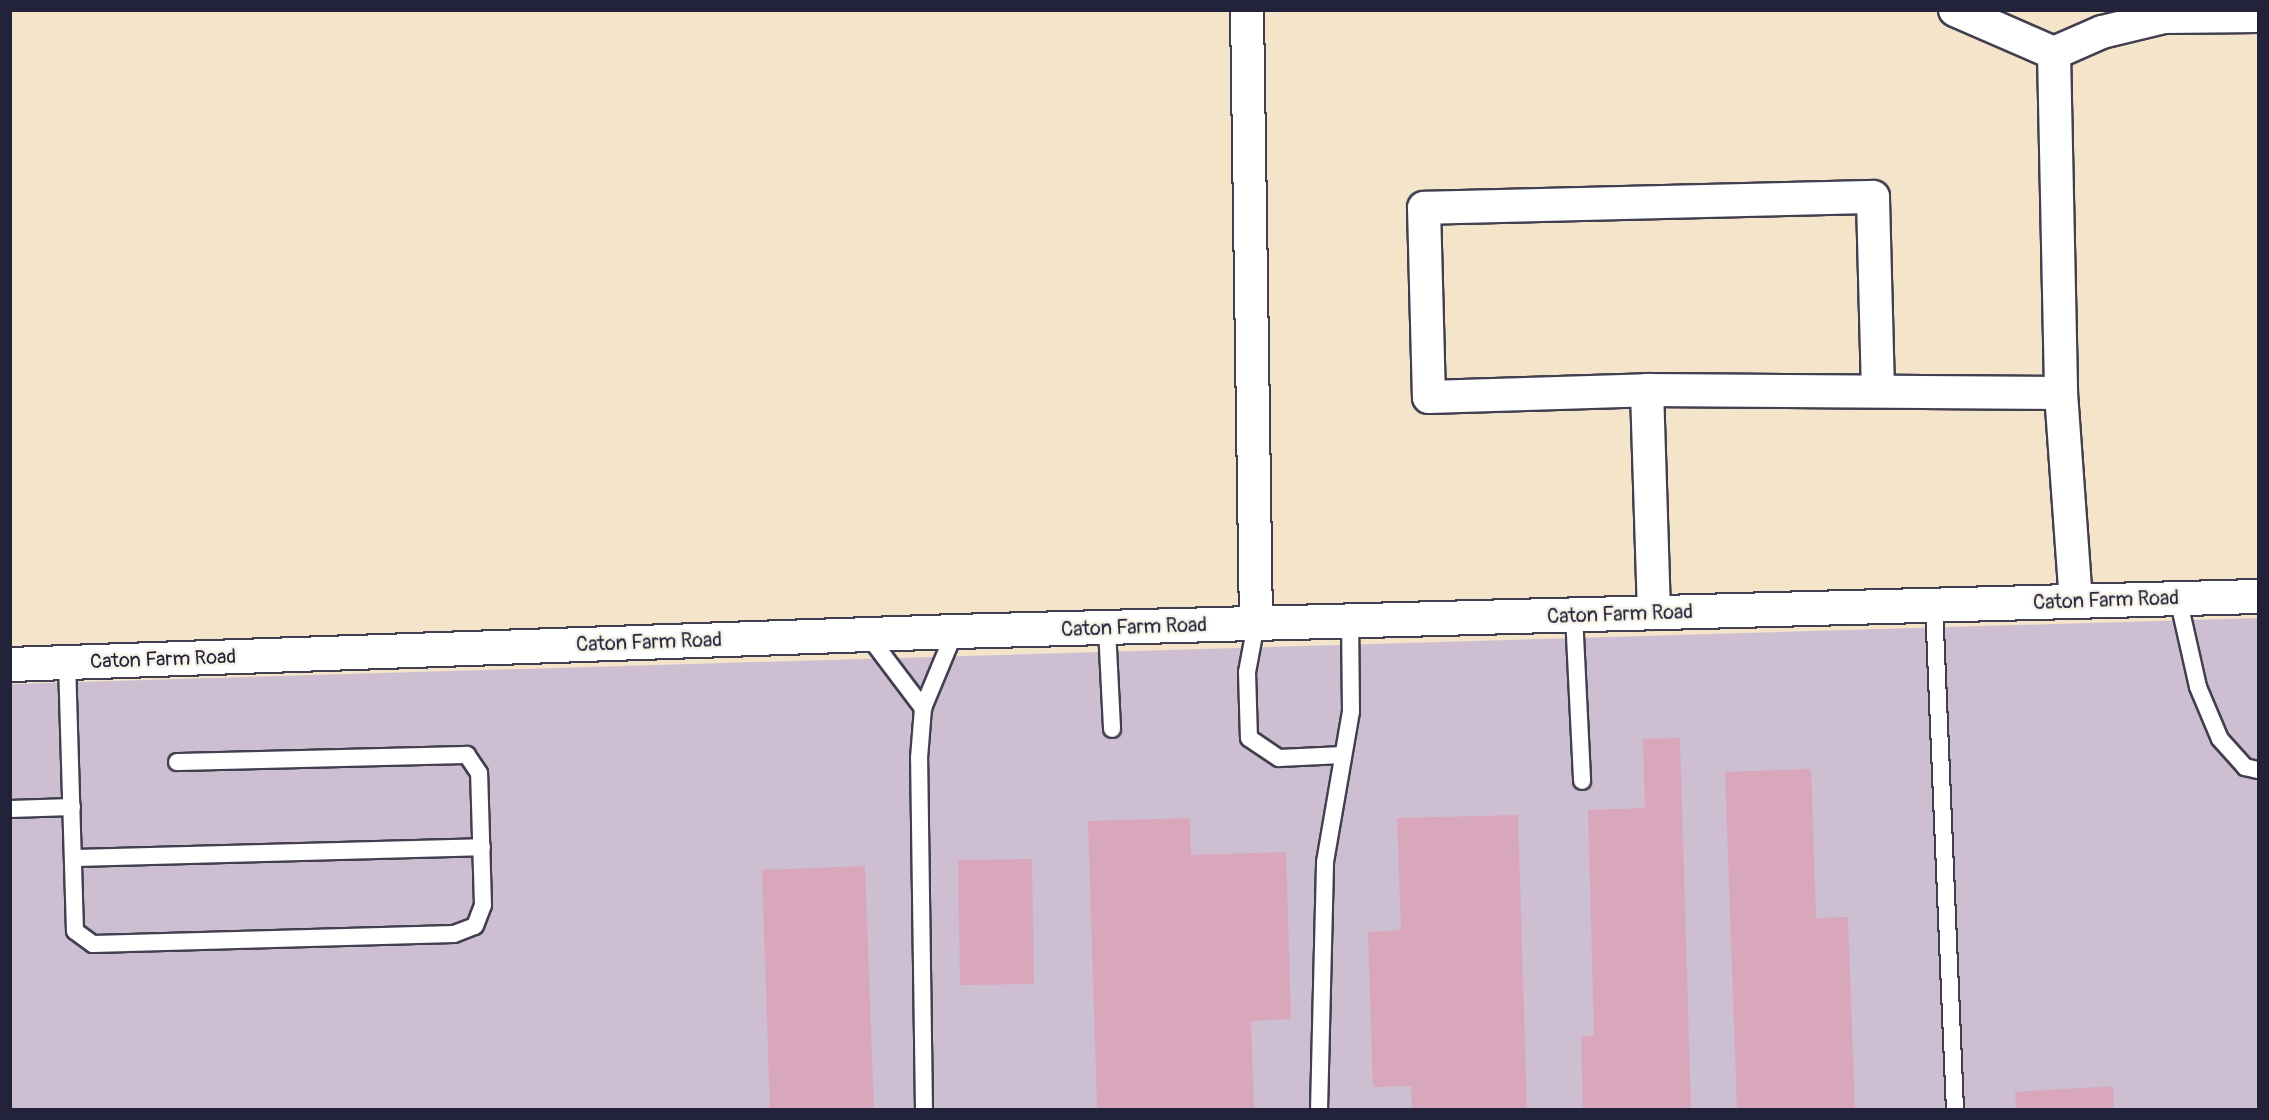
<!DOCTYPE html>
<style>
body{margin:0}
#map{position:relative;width:2269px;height:1120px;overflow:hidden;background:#f3e4ca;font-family:Pangolin,sans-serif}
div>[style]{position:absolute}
.industrial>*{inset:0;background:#cebed1}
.building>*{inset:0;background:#d8a7bb}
.roads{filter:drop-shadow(2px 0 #413f50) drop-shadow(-2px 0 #413f50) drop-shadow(0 2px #413f50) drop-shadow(0 -2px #413f50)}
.service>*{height:16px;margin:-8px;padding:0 8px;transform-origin:8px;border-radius:8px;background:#fff}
.minor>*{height:32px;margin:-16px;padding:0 16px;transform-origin:16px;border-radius:16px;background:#fff}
.tertiary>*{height:33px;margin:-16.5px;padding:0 16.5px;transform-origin:16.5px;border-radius:16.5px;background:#fff}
span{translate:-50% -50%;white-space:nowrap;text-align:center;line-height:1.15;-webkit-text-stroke:5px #f7f3e8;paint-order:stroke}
.street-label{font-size:20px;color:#22223b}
.frame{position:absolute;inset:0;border:12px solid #22223b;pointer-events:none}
</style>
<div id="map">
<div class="industrial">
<div style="clip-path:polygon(2258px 618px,2258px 1109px,11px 1109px,10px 684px)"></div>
</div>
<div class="building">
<div style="clip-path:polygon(1680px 738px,1691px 1110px,1583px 1110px,1581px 1037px,1594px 1036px,1588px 810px,1645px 808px,1643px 739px)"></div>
<div style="clip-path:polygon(1811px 769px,1816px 918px,1848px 917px,1855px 1110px,1737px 1110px,1725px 772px)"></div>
<div style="clip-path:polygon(1518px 815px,1527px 1110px,1412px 1110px,1411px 1086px,1373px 1087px,1368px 932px,1401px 930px,1397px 818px)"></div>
<div style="clip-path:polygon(1190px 818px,1191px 855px,1286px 852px,1291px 1019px,1251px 1021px,1254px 1110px,1097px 1110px,1088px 821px)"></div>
<div style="clip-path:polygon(1032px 859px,1034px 984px,960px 985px,958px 860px)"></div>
<div style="clip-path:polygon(865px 866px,874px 1110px,770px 1110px,762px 870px)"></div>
<div style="clip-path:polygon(2113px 1086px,2114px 1110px,2016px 1110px,2015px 1092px)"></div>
</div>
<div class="roads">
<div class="service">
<div style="left:2178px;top:598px;width:91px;rotate:77.3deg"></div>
<div style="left:2198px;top:687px;width:56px;rotate:67.1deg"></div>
<div style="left:2220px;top:739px;width:38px;rotate:48deg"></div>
<div style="left:2245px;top:767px;width:13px;rotate:13deg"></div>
<div style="left:1934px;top:605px;width:505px;rotate:87.62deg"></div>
<div style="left:1574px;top:615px;width:166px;rotate:87.2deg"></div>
<div style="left:1256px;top:624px;width:49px;rotate:100.6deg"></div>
<div style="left:1247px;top:672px;width:66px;rotate:88.3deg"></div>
<div style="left:1249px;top:738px;width:36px;rotate:34deg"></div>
<div style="left:1279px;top:758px;width:64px;rotate:-2.7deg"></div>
<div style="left:1107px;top:629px;width:100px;rotate:87.1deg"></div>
<div style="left:867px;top:634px;width:93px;rotate:52.9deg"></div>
<div style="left:67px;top:662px;width:269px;rotate:88.3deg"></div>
<div style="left:75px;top:931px;width:22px;rotate:36deg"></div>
<div style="left:93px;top:944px;width:361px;rotate:-1.6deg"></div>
<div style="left:454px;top:934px;width:22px;rotate:-21deg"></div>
<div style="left:475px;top:926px;width:22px;rotate:-69deg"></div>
<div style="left:483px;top:905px;width:132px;rotate:-91.7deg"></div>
<div style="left:479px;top:773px;width:22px;rotate:-124deg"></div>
<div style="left:467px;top:755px;width:290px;rotate:178.6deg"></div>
<div style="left:10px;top:809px;width:62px;rotate:-1.8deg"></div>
<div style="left:74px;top:858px;width:408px;rotate:-1.5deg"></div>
<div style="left:924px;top:1110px;width:352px;rotate:-90.8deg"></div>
<div style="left:919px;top:758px;width:50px;rotate:-85.4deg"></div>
<div style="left:923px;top:708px;width:83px;rotate:-67.4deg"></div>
<div style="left:1319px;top:1110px;width:248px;rotate:-88.6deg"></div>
<div style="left:1325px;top:862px;width:152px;rotate:-80.2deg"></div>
<div style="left:1351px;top:712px;width:91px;rotate:-90.6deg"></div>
</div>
<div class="minor">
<div style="left:1247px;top:10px;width:614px;rotate:89.16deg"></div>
<div style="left:1955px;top:10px;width:108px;rotate:23.5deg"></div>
<div style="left:2054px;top:53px;width:52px;rotate:-23.6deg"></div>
<div style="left:2102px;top:32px;width:64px;rotate:-13.6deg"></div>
<div style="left:2164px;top:17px;width:94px;rotate:-0.6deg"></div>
<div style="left:2054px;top:53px;width:340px;rotate:88.8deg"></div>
<div style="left:2061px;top:393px;width:209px;rotate:85.9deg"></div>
<div style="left:1647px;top:390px;width:223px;rotate:88.2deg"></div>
<div style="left:1878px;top:391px;width:194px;rotate:-91.5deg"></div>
<div style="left:1873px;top:197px;width:449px;rotate:178.6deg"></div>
<div style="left:1424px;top:208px;width:189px;rotate:88.5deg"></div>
<div style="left:1429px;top:397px;width:218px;rotate:-1.8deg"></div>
<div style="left:1647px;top:390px;width:414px;rotate:0.4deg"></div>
</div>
<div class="tertiary">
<div style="left:10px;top:664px;width:946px;rotate:-2deg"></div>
<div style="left:955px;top:631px;width:1303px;rotate:-1.54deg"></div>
</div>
</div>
<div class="street-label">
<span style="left:2106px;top:600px;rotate:-2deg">Caton Farm Road</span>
<span style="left:1620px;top:614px;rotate:-2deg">Caton Farm Road</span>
<span style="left:1134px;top:627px;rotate:-2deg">Caton Farm Road</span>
<span style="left:649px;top:642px;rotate:-2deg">Caton Farm Road</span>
<span style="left:163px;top:659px;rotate:-2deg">Caton Farm Road</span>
</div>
<div class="frame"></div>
</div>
